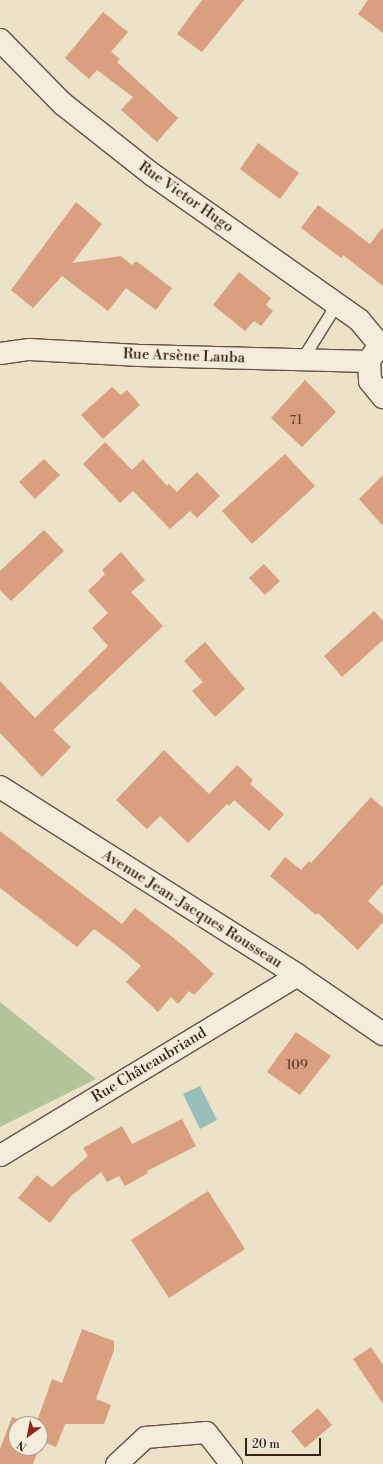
<!DOCTYPE html>
<meta charset="utf-8">
<style>
body{margin:0}
#map{position:relative;width:383px;height:1464px;overflow:hidden;background:#ece2c7;font-family:"Libre Bodoni",serif}
div>[style]{position:absolute}
.green>*{inset:0;background:#b3c499}
.water>*{inset:0;background:#99bdb8}
.building>*{inset:0;background:#d99f7e}
.roads{filter:drop-shadow(1px 0 #665144) drop-shadow(-1px 0 #665144) drop-shadow(0 1px #665144) drop-shadow(0 -1px #665144)}
.service>*{height:11px;margin:-5.5px;padding:0 5.5px;transform-origin:5.5px;border-radius:5.5px;background:#f3ecdb}
.minor>*{height:21px;margin:-10.5px;padding:0 10.5px;transform-origin:10.5px;border-radius:10.5px;background:#f3ecdb}
.tertiary>*{height:22px;margin:-11px;padding:0 11px;transform-origin:11px;border-radius:11px;background:#f3ecdb}
span{translate:-50% -50%;white-space:nowrap;text-align:center;line-height:1.15;-webkit-text-stroke:3px #f3ecdb;paint-order:stroke}
.number-label{font-size:13px;color:#614032}
.number-label span{-webkit-text-stroke-width:0}
.street-label{font-size:15px;color:#392118}
.north{position:absolute;left:8px;top:1416px;width:40px;height:40px;box-sizing:border-box;background:#f3ecdb;border:1px solid #a99b8d;border-radius:50%;rotate:212deg;font-size:11px;font-weight:700;line-height:16px;text-align:center;color:#392118}
.north::after{content:'';display:block;margin:auto;width:14px;height:18px;background:#8f2418;clip-path:polygon(50% 0,100% 100%,50% 72%,0 100%)}
.scale{position:absolute;left:245px;top:1438px;width:76px;height:18px;box-sizing:border-box;border:2px solid #392118;border-top:0;padding-left:5px;font-size:12px;line-height:14px;white-space:nowrap;color:#392118;-webkit-text-stroke:3px #f3ecdb;paint-order:stroke}
</style>
<div id="map">
<div class="green">
<div style="clip-path:polygon(0 1002px,96px 1079px,0 1127px)"></div>
</div>
<div class="water">
<div style="clip-path:polygon(200px 1086px,217px 1120px,200px 1129px,183px 1094px)"></div>
</div>
<div class="building">
<div style="clip-path:polygon(202px 0,244px 0,202px 52px,177px 34px)"></div>
<div style="clip-path:polygon(368px 0,383px 0,383px 33px,358px 14px)"></div>
<div style="clip-path:polygon(103px 12px,128px 32px,111px 52px,120px 59px,117px 62px,178px 118px,157px 142px,121px 110px,133px 97px,97px 70px,89px 79px,65px 58px)"></div>
<div style="clip-path:polygon(258px 143px,299px 173px,280px 199px,240px 169px)"></div>
<div style="clip-path:polygon(76px 202px,102px 224px,72px 263px,121px 256px,132px 265px,136px 261px,172px 288px,156px 310px,126px 288px,108px 311px,62px 276px,33px 308px,11px 290px)"></div>
<div style="clip-path:polygon(318px 205px,370px 244px,383px 227px,383px 286px,343px 255px,341px 258px,301px 228px)"></div>
<div style="clip-path:polygon(239px 272px,271px 298px,266px 305px,273px 311px,261px 326px,254px 321px,245px 331px,213px 305px)"></div>
<div style="clip-path:polygon(305px 380px,336px 412px,302px 447px,271px 418px)"></div>
<div style="clip-path:polygon(112px 387px,121px 395px,127px 390px,140px 405px,103px 439px,81px 415px)"></div>
<div style="clip-path:polygon(105px 442px,132px 470px,143px 459px,167px 486px,169px 484px,177px 492px,197px 472px,220px 496px,197px 518px,190px 511px,170px 529px,133px 491px,120px 503px,83px 464px)"></div>
<div style="clip-path:polygon(285px 454px,315px 486px,252px 544px,222px 511px)"></div>
<div style="clip-path:polygon(44px 459px,60px 475px,35px 499px,19px 482px)"></div>
<div style="clip-path:polygon(383px 475px,383px 526px,359px 499px)"></div>
<div style="clip-path:polygon(44px 530px,64px 551px,11px 601px,0 590px,0 571px)"></div>
<div style="clip-path:polygon(121px 552px,145px 580px,131px 592px,163px 626px,53px 730px,71px 747px,42px 777px,0 733px,0 681px,35px 718px,108px 646px,92px 628px,108px 613px,88px 591px,105px 574px,102px 570px)"></div>
<div style="clip-path:polygon(264px 564px,280px 581px,265px 595px,249px 578px)"></div>
<div style="clip-path:polygon(374px 611px,383px 621px,383px 640px,342px 677px,324px 656px)"></div>
<div style="clip-path:polygon(205px 642px,245px 689px,215px 717px,192px 691px,203px 682px,184px 661px)"></div>
<div style="clip-path:polygon(164px 750px,209px 794px,237px 765px,253px 780px,250px 784px,284px 814px,269px 831px,234px 800px,229px 806px,227px 804px,188px 843px,160px 816px,147px 829px,116px 800px)"></div>
<div style="clip-path:polygon(371px 797px,383px 808px,383px 884px,368px 901px,383px 915px,383px 922px,358px 950px,318px 913px,316px 915px,270px 876px,285px 857px,301px 870px,309px 861px,311px 863px)"></div>
<div style="clip-path:polygon(0 831px,122px 924px,135px 908px,185px 947px,214px 974px,194px 995px,189px 991px,178px 1004px,171px 997px,158px 1012px,126px 982px,141px 966px,122px 950px,94px 929px,77px 947px,0 888px)"></div>
<div style="clip-path:polygon(296px 1032px,331px 1056px,300px 1095px,267px 1072px)"></div>
<div style="clip-path:polygon(182px 1119px,196px 1146px,147px 1171px,148px 1173px,125px 1186px,119px 1176px,107px 1182px,101px 1172px,71px 1196px,50px 1223px,18px 1198px,37px 1175px,52px 1187px,88px 1156px,83px 1148px,122px 1126px,132px 1144px)"></div>
<div style="clip-path:polygon(208px 1191px,245px 1249px,169px 1298px,131px 1240px)"></div>
<div style="clip-path:polygon(82px 1329px,114px 1341px,114px 1350px,96px 1399px,111px 1405px,104px 1424px,65px 1424px,56px 1447px,41px 1441px,40px 1444px,40px 1424px,36px 1424px,52px 1379px,62px 1383px)"></div>
<div style="clip-path:polygon(371px 1347px,383px 1365px,383px 1404px,353px 1359px)"></div>
<div style="clip-path:polygon(318px 1408px,332px 1425px,305px 1448px,291px 1431px)"></div>
<div style="clip-path:polygon(12px 1417px,31px 1424px,16px 1424px,16px 1448px,39px 1448px,33px 1464px,0 1464px,0 1449px)"></div>
</div>
<div class="roads">
<div class="service">
<div style="left:302px;top:359px;width:57px;rotate:-58deg"></div>
<div style="left:332px;top:311px;width:12px;rotate:-110deg"></div>
</div>
<div class="minor">
<div style="left:0;top:353px;width:29px;rotate:-8deg"></div>
<div style="left:29px;top:349px;width:110px;rotate:3.1deg"></div>
<div style="left:139px;top:355px;width:230px;rotate:1.5deg"></div>
<div style="left:0;top:1155px;width:347px;rotate:-31.2deg"></div>
<div style="left:116px;top:1464px;width:40px;rotate:-43deg"></div>
<div style="left:145px;top:1437px;width:61px;rotate:-4.7deg"></div>
<div style="left:206px;top:1432px;width:41px;rotate:52deg"></div>
</div>
<div class="tertiary">
<div style="left:0;top:40px;width:90px;rotate:45.5deg"></div>
<div style="left:63px;top:104px;width:115px;rotate:38.3deg"></div>
<div style="left:153px;top:175px;width:252px;rotate:35.1deg"></div>
<div style="left:359px;top:320px;width:33px;rotate:50deg"></div>
<div style="left:380px;top:345px;width:19px;rotate:125deg"></div>
<div style="left:369px;top:361px;width:20px;rotate:87deg"></div>
<div style="left:370px;top:381px;width:21px;rotate:51deg"></div>
<div style="left:0;top:787px;width:352px;rotate:32.3deg"></div>
<div style="left:297px;top:975px;width:104px;rotate:34.5deg"></div>
</div>
</div>
<div class="number-label">
<span style="left:296px;top:420px">71</span>
<span style="left:297px;top:1065px">109</span>
</div>
<div class="street-label">
<span style="left:186px;top:197px;rotate:35deg">Rue Victor Hugo</span>
<span style="left:184px;top:356px;rotate:2deg">Rue Arsène Lauba</span>
<span style="left:192px;top:909px;rotate:32deg">Avenue Jean-Jacques Rousseau</span>
<span style="left:149px;top:1065px;rotate:-31deg">Rue Châteaubriand</span>
</div>
<div class="north">N</div>
<div class="scale">20 m</div>
</div>
